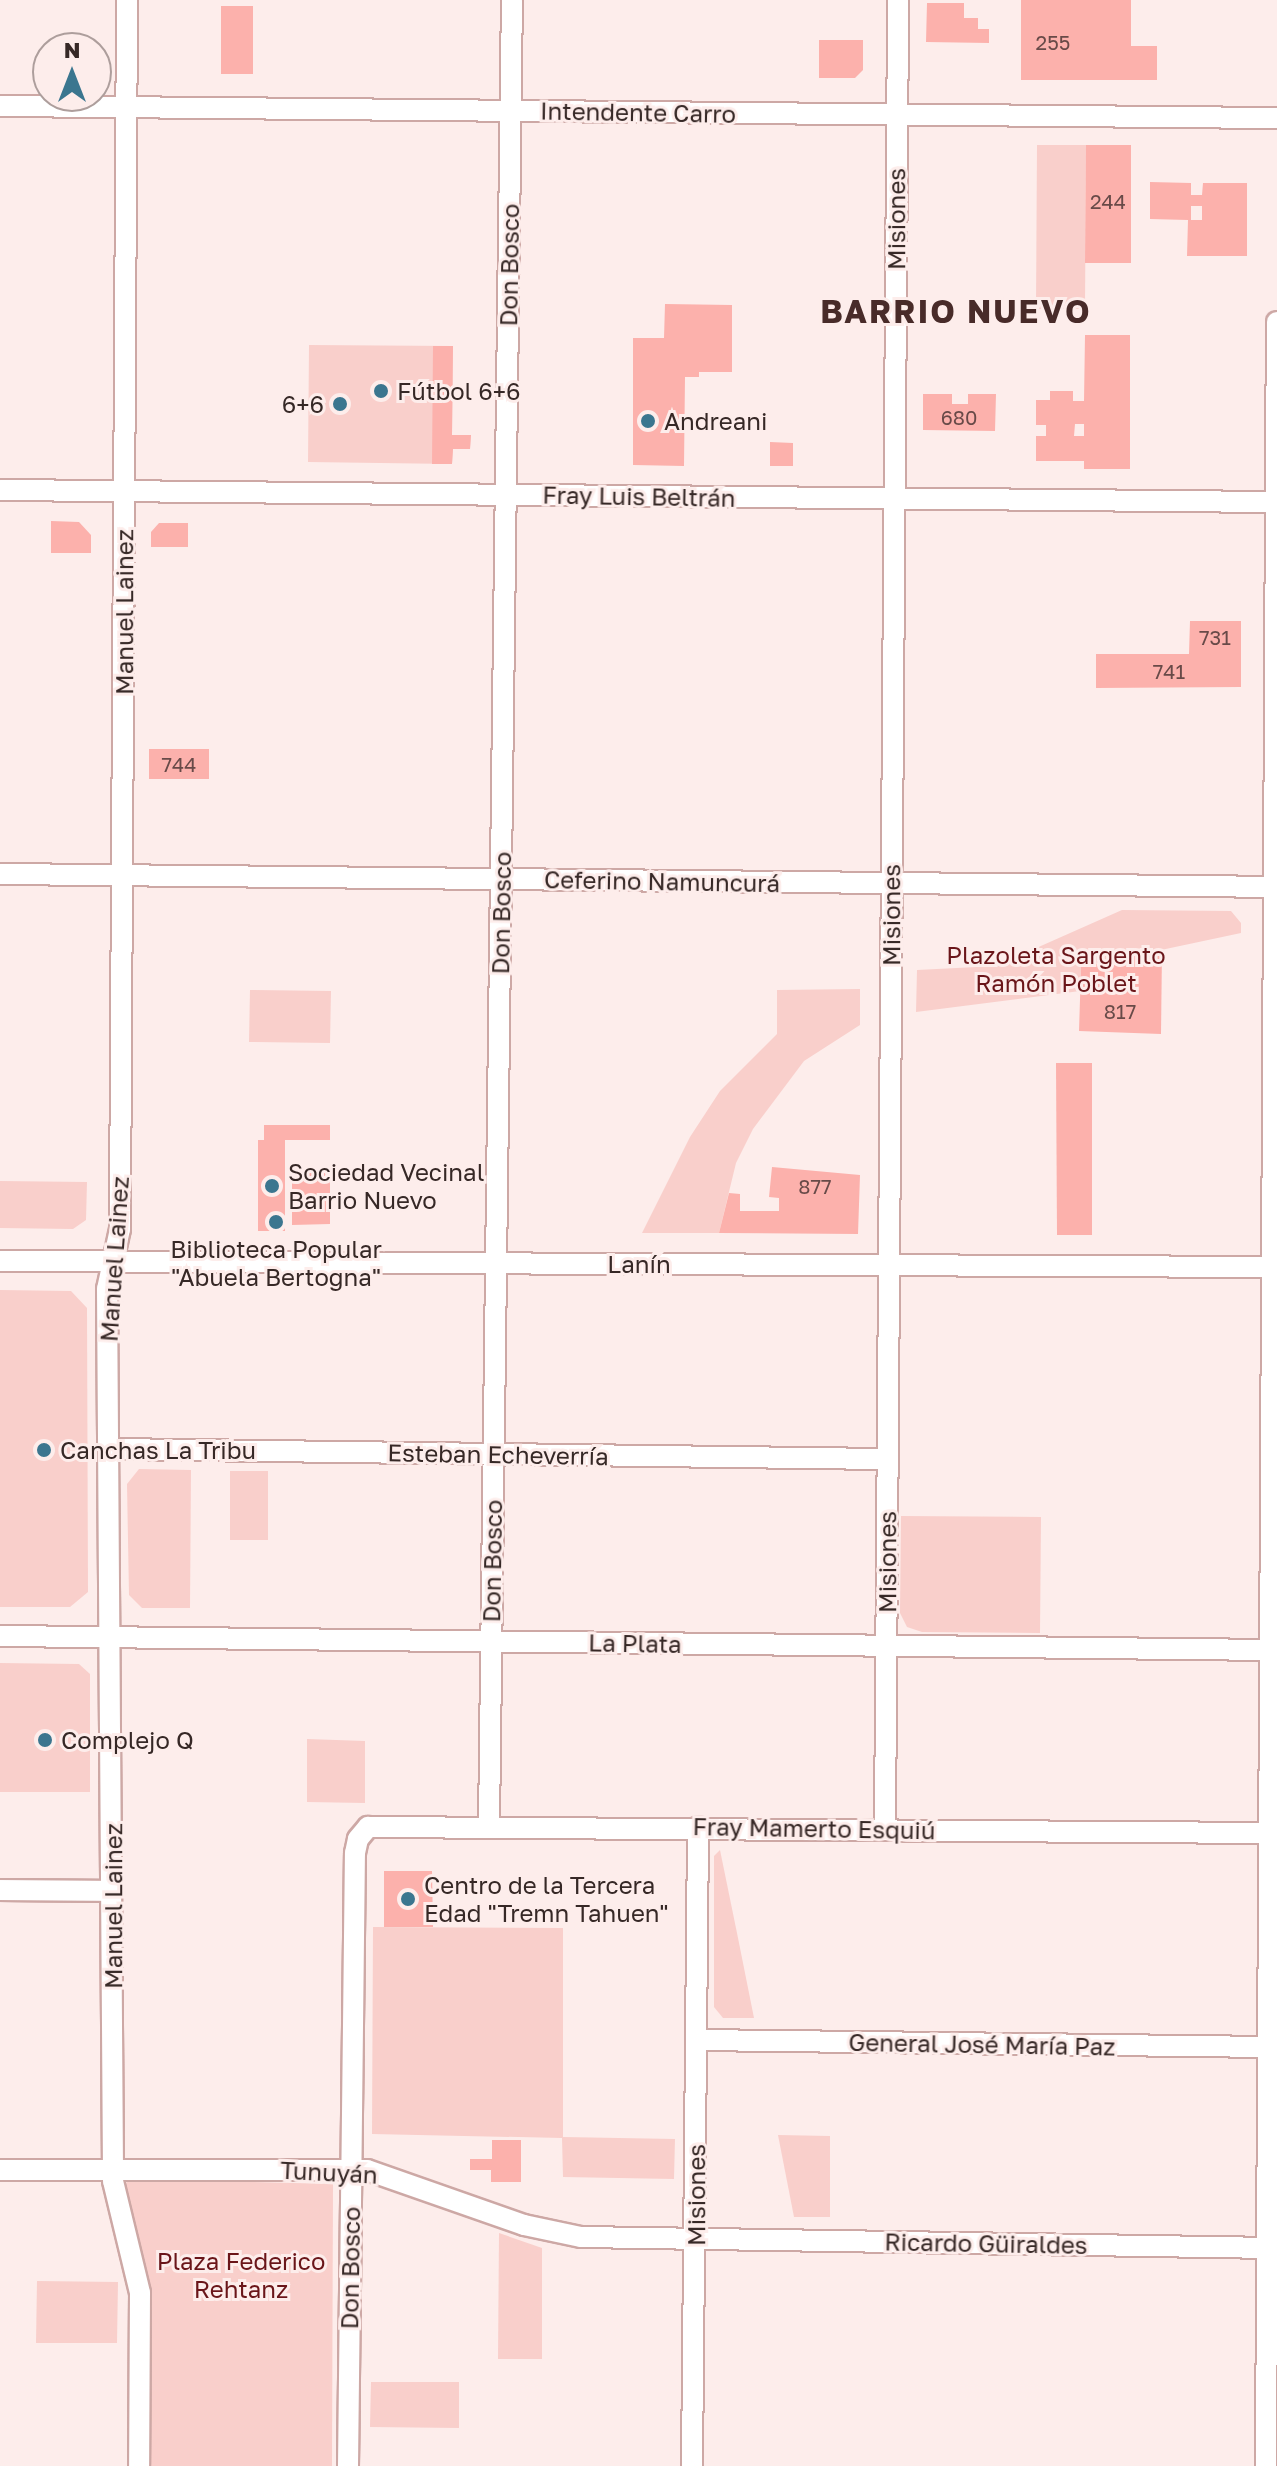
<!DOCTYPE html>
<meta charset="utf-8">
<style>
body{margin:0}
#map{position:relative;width:1277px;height:2466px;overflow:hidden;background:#fdedeb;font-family:"Golos Text",sans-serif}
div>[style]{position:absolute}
.green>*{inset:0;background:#f9cfcb}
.building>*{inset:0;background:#fcb1ac}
.roads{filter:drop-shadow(2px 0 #cda8a5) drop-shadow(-2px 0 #cda8a5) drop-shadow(0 2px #cda8a5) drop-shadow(0 -2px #cda8a5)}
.minor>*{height:20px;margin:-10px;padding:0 10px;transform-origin:10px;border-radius:10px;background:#fff}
.dots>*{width:22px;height:22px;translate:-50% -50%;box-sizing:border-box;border:4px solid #fdedeb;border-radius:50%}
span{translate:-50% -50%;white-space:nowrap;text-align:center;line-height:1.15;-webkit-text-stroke:6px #fdedeb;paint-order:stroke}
.number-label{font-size:20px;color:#684a48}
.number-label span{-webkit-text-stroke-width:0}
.street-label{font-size:24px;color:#362826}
.poi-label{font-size:24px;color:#362826}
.left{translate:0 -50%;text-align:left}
.right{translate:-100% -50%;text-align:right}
.park-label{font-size:24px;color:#6a1519}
.district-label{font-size:32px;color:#482b29;font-weight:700;letter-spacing:2px}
.north{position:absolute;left:32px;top:32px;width:80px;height:80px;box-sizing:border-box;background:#fdedeb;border:2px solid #ad9e9c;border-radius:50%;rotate:0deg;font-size:22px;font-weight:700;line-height:32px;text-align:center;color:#362826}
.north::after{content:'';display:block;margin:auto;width:28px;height:36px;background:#3b768f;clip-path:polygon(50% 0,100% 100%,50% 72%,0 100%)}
</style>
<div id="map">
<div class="green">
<div style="clip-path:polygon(1037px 145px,1086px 145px,1085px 309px,1036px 309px)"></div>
<div style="clip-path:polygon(309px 345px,453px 346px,452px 435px,471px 435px,470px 449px,453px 449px,452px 464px,308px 462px)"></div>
<div style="clip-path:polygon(1122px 910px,1231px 911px,1241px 923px,1241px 933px,1081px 967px,1080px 991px,916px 1012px,917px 970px,996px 966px)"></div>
<div style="clip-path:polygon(860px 989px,860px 1025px,804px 1061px,753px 1129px,736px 1163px,719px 1233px,642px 1233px,690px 1137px,720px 1091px,777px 1034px,777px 990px)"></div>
<div style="clip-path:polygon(250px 990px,331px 991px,330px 1043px,249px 1042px)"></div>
<div style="clip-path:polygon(0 1181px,87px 1182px,86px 1220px,73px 1229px,0 1228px)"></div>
<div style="clip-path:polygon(0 1290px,71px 1291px,87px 1308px,88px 1592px,70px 1607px,0 1607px)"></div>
<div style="clip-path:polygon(139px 1469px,191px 1470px,190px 1608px,142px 1608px,129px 1595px,127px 1484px)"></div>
<div style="clip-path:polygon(230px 1471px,268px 1471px,268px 1540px,230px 1540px)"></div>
<div style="clip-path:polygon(901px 1516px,1041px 1517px,1040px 1633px,922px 1632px,907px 1627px,900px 1613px)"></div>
<div style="clip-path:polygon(0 1663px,79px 1664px,90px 1674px,90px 1792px,0 1792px)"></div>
<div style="clip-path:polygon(307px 1739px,365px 1741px,365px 1803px,307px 1802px)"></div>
<div style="clip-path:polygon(720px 1850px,738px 1938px,754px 2018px,723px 2018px,714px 2007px,714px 1856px)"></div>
<div style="clip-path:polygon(373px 1927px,563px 1928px,563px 2137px,675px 2139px,674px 2179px,563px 2177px,562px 2138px,372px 2134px)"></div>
<div style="clip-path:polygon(778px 2135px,830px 2136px,830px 2217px,794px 2217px)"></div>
<div style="clip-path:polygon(131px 2179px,333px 2184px,332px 2466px,151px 2466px,122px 2186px)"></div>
<div style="clip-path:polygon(499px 2233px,542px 2248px,542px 2359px,498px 2359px)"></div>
<div style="clip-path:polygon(37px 2281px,118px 2282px,117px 2343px,36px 2343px)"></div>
<div style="clip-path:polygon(371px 2382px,459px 2382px,459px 2428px,370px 2427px)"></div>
</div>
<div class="building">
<div style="clip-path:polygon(1021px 0,1131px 0,1131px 46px,1157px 46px,1157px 80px,1021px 80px)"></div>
<div style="clip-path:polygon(927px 3px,964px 3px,964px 18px,978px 18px,978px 29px,989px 29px,989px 43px,926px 42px)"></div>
<div style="clip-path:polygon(221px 6px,253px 6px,253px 74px,221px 74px)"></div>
<div style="clip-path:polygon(819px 40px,863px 40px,863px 70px,855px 78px,819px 78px)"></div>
<div style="clip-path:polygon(1086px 145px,1131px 145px,1131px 263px,1085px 263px)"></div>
<div style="clip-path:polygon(evenodd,1150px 182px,1191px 183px,1191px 195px,1202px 195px,1203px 183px,1247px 183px,1247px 256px,1187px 256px,1188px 220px,1150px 219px,1150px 182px,1191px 206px,1202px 206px,1202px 220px,1191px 220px,1191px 206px)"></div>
<div style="clip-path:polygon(665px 304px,732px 305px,732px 372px,699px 372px,699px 377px,685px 377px,684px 466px,633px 465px,633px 338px,664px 338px)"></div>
<div style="clip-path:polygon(evenodd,1085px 335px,1130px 335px,1130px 469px,1084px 469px,1084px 461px,1036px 461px,1036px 436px,1046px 436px,1046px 425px,1036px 425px,1036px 400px,1050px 400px,1050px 391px,1073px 391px,1073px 401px,1084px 401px,1085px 335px,1075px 424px,1084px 424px,1084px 436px,1074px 436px,1075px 424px)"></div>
<div style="clip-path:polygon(433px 346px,453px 346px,452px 435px,471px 435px,470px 449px,453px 449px,452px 464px,432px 464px)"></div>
<div style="clip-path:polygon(923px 394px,952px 394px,952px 404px,968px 404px,968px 394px,996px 394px,995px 431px,923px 430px)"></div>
<div style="clip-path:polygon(770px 442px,793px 443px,793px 466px,770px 466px)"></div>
<div style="clip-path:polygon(51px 521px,79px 522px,91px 535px,91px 553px,51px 553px)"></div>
<div style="clip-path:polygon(159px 523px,188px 523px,188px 547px,151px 547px,151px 532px)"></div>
<div style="clip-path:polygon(1190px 621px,1241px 621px,1241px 687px,1096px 688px,1096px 654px,1189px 654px)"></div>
<div style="clip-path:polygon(149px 749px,209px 749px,209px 779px,149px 779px)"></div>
<div style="clip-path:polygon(1162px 950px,1161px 1034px,1079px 1031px,1081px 967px)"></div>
<div style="clip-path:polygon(1056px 1063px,1092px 1063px,1092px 1235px,1057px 1235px)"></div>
<div style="clip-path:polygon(264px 1125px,330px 1125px,330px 1140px,285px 1140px,285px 1231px,258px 1231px,258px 1140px,264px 1140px)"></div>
<div style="clip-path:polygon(772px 1167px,860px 1175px,858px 1234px,719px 1233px,729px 1193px,740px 1194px,740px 1211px,779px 1211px,779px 1198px,769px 1197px)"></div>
<div style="clip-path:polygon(292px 1173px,330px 1173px,330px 1224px,292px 1225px)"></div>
<div style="clip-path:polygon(384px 1871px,432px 1871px,433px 1927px,384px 1927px)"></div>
<div style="clip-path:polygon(492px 2140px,521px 2140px,521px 2182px,491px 2182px,491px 2170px,470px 2170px,470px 2159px,492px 2159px)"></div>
</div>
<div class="roads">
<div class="minor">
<div style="left:127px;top:0;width:1229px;rotate:90.33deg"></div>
<div style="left:120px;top:1229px;width:61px;rotate:102.2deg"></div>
<div style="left:107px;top:1289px;width:892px;rotate:89.61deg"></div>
<div style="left:113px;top:2181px;width:115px;rotate:76.4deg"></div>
<div style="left:140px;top:2293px;width:173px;rotate:90.3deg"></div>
<div style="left:0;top:106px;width:1277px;rotate:0.54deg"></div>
<div style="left:0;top:490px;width:1277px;rotate:0.54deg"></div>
<div style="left:0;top:874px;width:1277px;rotate:0.58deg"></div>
<div style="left:0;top:1261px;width:1277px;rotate:0.27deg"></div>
<div style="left:110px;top:1449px;width:777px;rotate:0.74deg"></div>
<div style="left:0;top:1636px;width:1269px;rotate:0.63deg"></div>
<div style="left:489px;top:1825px;width:1825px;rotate:-89.28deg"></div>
<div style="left:885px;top:1829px;width:1829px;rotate:-89.59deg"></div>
<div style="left:0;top:1890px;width:113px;rotate:0.5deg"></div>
<div style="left:697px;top:2040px;width:571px;rotate:0.7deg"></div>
<div style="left:0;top:2170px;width:367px"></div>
<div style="left:367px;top:2170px;width:166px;rotate:19.3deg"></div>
<div style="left:524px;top:2225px;width:58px;rotate:11.9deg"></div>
<div style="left:581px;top:2237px;width:696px;rotate:0.91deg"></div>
<div style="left:348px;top:2466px;width:613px;rotate:-89.35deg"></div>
<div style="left:355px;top:1853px;width:14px;rotate:-78deg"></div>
<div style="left:358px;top:1839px;width:16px;rotate:-50deg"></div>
<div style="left:368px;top:1827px;width:900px;rotate:0.38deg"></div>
<div style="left:692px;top:2466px;width:639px;rotate:-89.46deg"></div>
<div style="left:1266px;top:2466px;width:2144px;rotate:-89.71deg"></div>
</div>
</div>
<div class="dots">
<div style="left:381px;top:391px;background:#3b768f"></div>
<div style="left:340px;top:404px;background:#3b768f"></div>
<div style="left:648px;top:421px;background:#3b768f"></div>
<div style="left:272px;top:1186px;background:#3b768f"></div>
<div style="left:276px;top:1222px;background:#3b768f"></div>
<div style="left:44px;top:1450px;background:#3b768f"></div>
<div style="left:45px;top:1740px;background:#3b768f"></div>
<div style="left:408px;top:1899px;background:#3b768f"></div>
</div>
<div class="number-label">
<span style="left:1053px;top:42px">255</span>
<span style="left:1108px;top:201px">244</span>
<span style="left:959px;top:417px">680</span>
<span style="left:1215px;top:637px">731</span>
<span style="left:1169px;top:671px">741</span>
<span style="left:179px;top:764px">744</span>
<span style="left:1120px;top:1011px">817</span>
<span style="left:815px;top:1186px">877</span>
</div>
<div class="street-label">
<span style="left:638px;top:112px;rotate:1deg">Intendente Carro</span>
<span style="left:896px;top:219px;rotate:-90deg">Misiones</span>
<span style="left:509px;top:265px;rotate:-89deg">Don Bosco</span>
<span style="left:639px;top:496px;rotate:1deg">Fray Luis Beltrán</span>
<span style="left:124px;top:612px;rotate:-90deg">Manuel Lainez</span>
<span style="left:662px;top:881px;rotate:1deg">Ceferino Namuncurá</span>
<span style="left:501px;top:913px;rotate:-89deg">Don Bosco</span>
<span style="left:891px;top:915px;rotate:-90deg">Misiones</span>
<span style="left:114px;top:1259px;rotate:-86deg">Manuel Lainez</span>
<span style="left:639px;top:1264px">Lanín</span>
<span style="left:498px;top:1454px;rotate:1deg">Esteban Echeverría</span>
<span style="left:492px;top:1561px;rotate:-89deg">Don Bosco</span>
<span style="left:887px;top:1562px;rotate:-90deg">Misiones</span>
<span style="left:635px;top:1643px;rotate:1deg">La Plata</span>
<span style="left:814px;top:1828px;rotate:1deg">Fray Mamerto Esquiú</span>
<span style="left:113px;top:1906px;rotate:-90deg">Manuel Lainez</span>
<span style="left:982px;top:2044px;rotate:1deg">General José María Paz</span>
<span style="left:329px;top:2172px;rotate:3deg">Tunuyán</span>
<span style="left:696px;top:2195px;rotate:-90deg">Misiones</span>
<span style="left:986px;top:2243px;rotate:1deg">Ricardo Güiraldes</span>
<span style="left:350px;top:2268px;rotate:-89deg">Don Bosco</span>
</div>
<div class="poi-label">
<span class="left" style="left:397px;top:391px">Fútbol 6+6</span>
<span class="right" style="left:324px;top:404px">6+6</span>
<span class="left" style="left:664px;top:421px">Andreani</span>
<span class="left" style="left:288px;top:1186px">Sociedad Vecinal<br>Barrio Nuevo</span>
<span style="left:276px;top:1263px">Biblioteca Popular<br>"Abuela Bertogna"</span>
<span class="left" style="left:60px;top:1450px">Canchas La Tribu</span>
<span class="left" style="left:61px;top:1740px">Complejo Q</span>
<span class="left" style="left:424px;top:1899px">Centro de la Tercera<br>Edad "Tremn Tahuen"</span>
</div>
<div class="park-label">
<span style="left:1056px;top:969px">Plazoleta Sargento<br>Ramón Poblet</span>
<span style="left:241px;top:2275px">Plaza Federico<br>Rehtanz</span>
</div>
<div class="district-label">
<span style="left:956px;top:311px">BARRIO NUEVO</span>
</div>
<div class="north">N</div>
</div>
